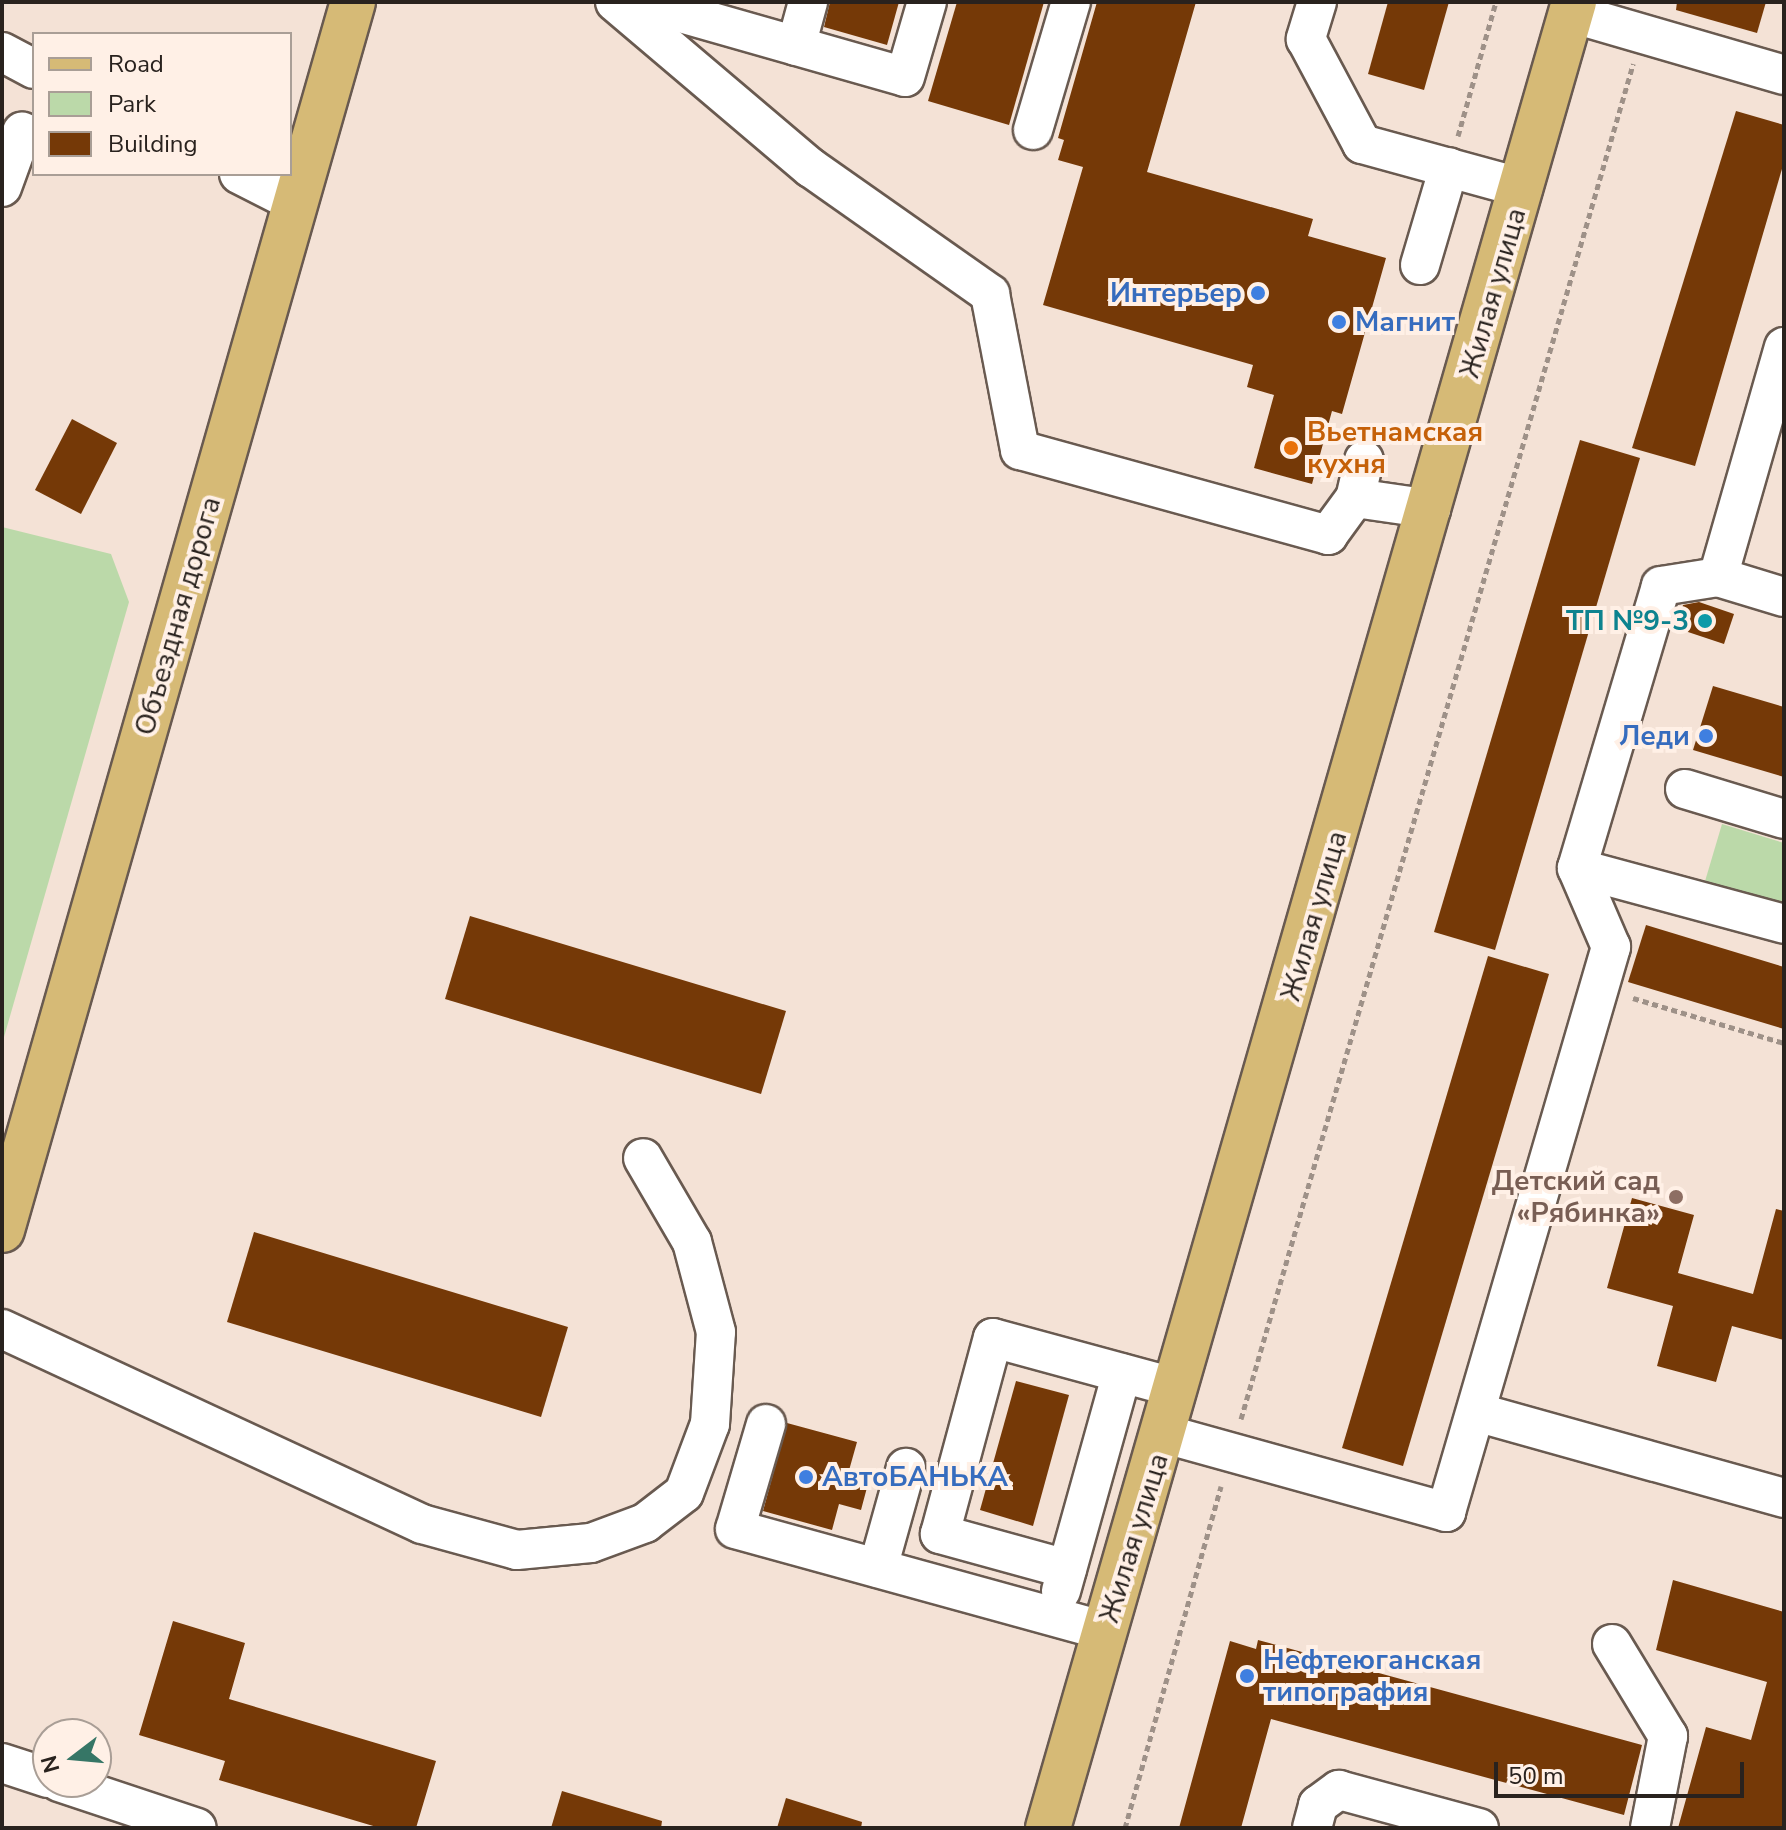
<!DOCTYPE html>
<meta charset="utf-8">
<style>
body{margin:0}
#map{position:relative;width:1786px;height:1830px;overflow:hidden;background:#f4e2d6;font-family:"Nunito Sans",sans-serif}
div>[style]{position:absolute}
.green>*{inset:0;background:#bbd9a9}
.building>*{inset:0;background:#753907}
.path>*{height:5px;margin-top:-2.5px;transform-origin:0;background:repeating-linear-gradient(90deg,#9e9188 0 6px,transparent 0 10px)}
.roads{filter:drop-shadow(2px 0 #695a50) drop-shadow(-2px 0 #695a50) drop-shadow(0 2px #695a50) drop-shadow(0 -2px #695a50)}
.minor>*{height:38px;margin:-19px;padding:0 19px;transform-origin:19px;border-radius:19px;background:#fff}
.major>*{height:44px;margin:-22px;padding:0 22px;transform-origin:22px;border-radius:22px;background:#d6ba76}
.dots>*{width:22px;height:22px;translate:-50% -50%;box-sizing:border-box;border:4px solid #fff0e6;border-radius:50%}
span{translate:-50% -50%;white-space:nowrap;text-align:center;line-height:1.15;-webkit-text-stroke:8px #fff0e6;paint-order:stroke}
.shop-label{font-size:28px;color:#366cbe;font-weight:700}
.right{translate:-100% -50%;text-align:right}
.left{translate:0 -50%;text-align:left}
.street-label{font-size:28px;color:#29221e}
.food-label{font-size:28px;color:#c56008;font-weight:700}
.culture-label{font-size:28px;color:#0d838f;font-weight:700}
.education-label{font-size:28px;color:#785e54;font-weight:700}
.frame{position:absolute;inset:0;border:4px solid #29221e;pointer-events:none}
.legend{position:absolute;left:32px;top:32px;width:260px;height:144px;box-sizing:border-box;background:#fff0e6;border:2px solid #a99e96;margin:0;padding:10px 14px;list-style:none;font-size:24px;color:#29221e}
.legend li{display:flex;align-items:center;gap:16px;height:40px}
.legend b{width:40px;border:2px solid #a99e96}
.north{position:absolute;left:32px;top:1718px;width:80px;height:80px;box-sizing:border-box;background:#fff0e6;border:2px solid #a99e96;border-radius:50%;rotate:254deg;font-size:22px;font-weight:700;line-height:32px;text-align:center;color:#29221e}
.north::after{content:'';display:block;margin:auto;width:28px;height:36px;background:#367666;clip-path:polygon(50% 0,100% 100%,50% 72%,0 100%)}
.scale{position:absolute;left:1494px;top:1762px;width:250px;height:36px;box-sizing:border-box;border:4px solid #29221e;border-top:0;padding-left:10px;font-size:24px;line-height:28px;white-space:nowrap;color:#29221e;-webkit-text-stroke:6px #fff0e6;paint-order:stroke}
</style>
<div id="map">
<div class="green">
<div style="clip-path:polygon(2px 527px,111px 554px,129px 602px,2px 1044px)"></div>
<div style="clip-path:polygon(1722px 824px,1784px 843px,1784px 912px,1703px 888px)"></div>
</div>
<div class="building">
<div style="clip-path:polygon(830px 2px,899px 2px,887px 45px,824px 27px)"></div>
<div style="clip-path:polygon(957px 2px,1044px 2px,1009px 125px,928px 101px)"></div>
<div style="clip-path:polygon(1097px 2px,1196px 2px,1147px 172px,1313px 219px,1308px 236px,1386px 258px,1342px 414px,1332px 411px,1312px 484px,1254px 468px,1274px 395px,1247px 387px,1253px 365px,1043px 305px,1083px 167px,1058px 160px,1064px 140px,1058px 138px)"></div>
<div style="clip-path:polygon(1388px 2px,1449px 2px,1424px 90px,1368px 74px)"></div>
<div style="clip-path:polygon(1677px 2px,1766px 2px,1757px 33px,1676px 10px)"></div>
<div style="clip-path:polygon(1736px 111px,1784px 125px,1784px 162px,1695px 466px,1632px 448px)"></div>
<div style="clip-path:polygon(72px 419px,117px 443px,81px 514px,35px 490px)"></div>
<div style="clip-path:polygon(1580px 440px,1640px 458px,1495px 950px,1434px 932px)"></div>
<div style="clip-path:polygon(1699px 602px,1734px 614px,1724px 644px,1676px 628px,1683px 605px)"></div>
<div style="clip-path:polygon(1713px 686px,1784px 707px,1784px 777px,1693px 750px)"></div>
<div style="clip-path:polygon(470px 916px,786px 1011px,761px 1094px,445px 999px)"></div>
<div style="clip-path:polygon(1646px 925px,1784px 967px,1784px 1029px,1628px 982px)"></div>
<div style="clip-path:polygon(1488px 956px,1549px 974px,1403px 1466px,1342px 1448px)"></div>
<div style="clip-path:polygon(1632px 1198px,1694px 1215px,1678px 1273px,1753px 1294px,1776px 1209px,1784px 1211px,1784px 1340px,1732px 1326px,1716px 1382px,1657px 1366px,1673px 1306px,1607px 1288px)"></div>
<div style="clip-path:polygon(254px 1232px,568px 1327px,541px 1417px,227px 1322px)"></div>
<div style="clip-path:polygon(1016px 1381px,1069px 1395px,1033px 1526px,980px 1510px)"></div>
<div style="clip-path:polygon(787px 1423px,857px 1442px,848px 1474px,869px 1480px,861px 1510px,839px 1504px,832px 1530px,763px 1511px)"></div>
<div style="clip-path:polygon(1673px 1580px,1784px 1612px,1784px 1828px,1678px 1828px,1706px 1727px,1751px 1740px,1767px 1682px,1656px 1650px)"></div>
<div style="clip-path:polygon(173px 1621px,245px 1643px,229px 1699px,436px 1761px,416px 1828px,380px 1828px,219px 1780px,225px 1761px,139px 1735px)"></div>
<div style="clip-path:polygon(1258px 1640px,1642px 1745px,1624px 1815px,1271px 1719px,1241px 1828px,1179px 1828px,1230px 1641px,1256px 1649px)"></div>
<div style="clip-path:polygon(562px 1791px,662px 1821px,661px 1828px,551px 1828px)"></div>
<div style="clip-path:polygon(786px 1798px,862px 1822px,861px 1828px,777px 1828px)"></div>
</div>
<div class="path">
<div style="left:1458px;top:136px;width:139px;rotate:-74.2deg"></div>
<div style="left:1633px;top:998px;width:158px;rotate:16.6deg"></div>
<div style="left:1241px;top:1419px;width:1411px;rotate:-73.86deg"></div>
<div style="left:1125px;top:1828px;width:355px;rotate:-74.3deg"></div>
</div>
<div class="roads">
<div class="minor">
<div style="left:615px;top:2px;width:257px;rotate:40.3deg"></div>
<div style="left:811px;top:168px;width:219px;rotate:35.1deg"></div>
<div style="left:990px;top:294px;width:159px;rotate:79.1deg"></div>
<div style="left:1020px;top:450px;width:320px;rotate:15.4deg"></div>
<div style="left:1328px;top:535px;width:46px;rotate:-53.9deg"></div>
<div style="left:642px;top:2px;width:273px;rotate:15.9deg"></div>
<div style="left:905px;top:77px;width:78px;rotate:-73.7deg"></div>
<div style="left:1317px;top:2px;width:39px;rotate:107deg"></div>
<div style="left:1306px;top:39px;width:119px;rotate:61.9deg"></div>
<div style="left:1362px;top:144px;width:167px;rotate:15.3deg"></div>
<div style="left:1571px;top:13px;width:222px;rotate:16.2deg"></div>
<div style="left:796px;top:46px;width:46px;rotate:-74.7deg"></div>
<div style="left:2px;top:52px;width:36px;rotate:28deg"></div>
<div style="left:1033px;top:130px;width:134px;rotate:-73.5deg"></div>
<div style="left:239px;top:174px;width:64px;rotate:27deg"></div>
<div style="left:2px;top:187px;width:59px;rotate:-70deg"></div>
<div style="left:1420px;top:265px;width:102px;rotate:-73.5deg"></div>
<div style="left:1784px;top:347px;width:239px;rotate:106deg"></div>
<div style="left:1718px;top:577px;width:69px;rotate:16.9deg"></div>
<div style="left:1364px;top:460px;width:39px;rotate:103deg"></div>
<div style="left:1355px;top:498px;width:77px;rotate:8.2deg"></div>
<div style="left:1685px;top:789px;width:103px;rotate:16.9deg"></div>
<div style="left:1577px;top:868px;width:214px;rotate:15.1deg"></div>
<div style="left:2px;top:1329px;width:463px;rotate:24.9deg"></div>
<div style="left:422px;top:1524px;width:98px;rotate:15.3deg"></div>
<div style="left:517px;top:1550px;width:74px;rotate:-5.4deg"></div>
<div style="left:591px;top:1543px;width:58px;rotate:-20.3deg"></div>
<div style="left:645px;top:1523px;width:49px;rotate:-37.6deg"></div>
<div style="left:684px;top:1493px;width:74px;rotate:-69.4deg"></div>
<div style="left:710px;top:1424px;width:92px;rotate:-86.3deg"></div>
<div style="left:716px;top:1332px;width:93px;rotate:-104.9deg"></div>
<div style="left:692px;top:1242px;width:97px;rotate:-120.3deg"></div>
<div style="left:1476px;top:1412px;width:320px;rotate:15.6deg"></div>
<div style="left:766px;top:1424px;width:109px;rotate:106.4deg"></div>
<div style="left:735px;top:1529px;width:385px;rotate:15.4deg"></div>
<div style="left:1165px;top:1434px;width:292px;rotate:15.5deg"></div>
<div style="left:1446px;top:1512px;width:589px;rotate:-73.72deg"></div>
<div style="left:1611px;top:947px;width:86px;rotate:-113.3deg"></div>
<div style="left:1577px;top:868px;width:294px;rotate:-73.4deg"></div>
<div style="left:1661px;top:586px;width:58px;rotate:-9deg"></div>
<div style="left:878px;top:1568px;width:104px;rotate:-74.4deg"></div>
<div style="left:1067px;top:1569px;width:132px;rotate:-164.6deg"></div>
<div style="left:940px;top:1534px;width:203px;rotate:-74.9deg"></div>
<div style="left:993px;top:1338px;width:191px;rotate:15.2deg"></div>
<div style="left:1061px;top:1591px;width:226px;rotate:-74.4deg"></div>
<div style="left:1612px;top:1644px;width:108px;rotate:58.7deg"></div>
<div style="left:1668px;top:1736px;width:94px;rotate:101.1deg"></div>
<div style="left:2px;top:1763px;width:48px;rotate:18.1deg"></div>
<div style="left:59px;top:1782px;width:145px;rotate:18.4deg"></div>
<div style="left:1312px;top:1828px;width:24px;rotate:-75deg"></div>
<div style="left:1318px;top:1805px;width:26px;rotate:-36deg"></div>
<div style="left:1339px;top:1790px;width:145px;rotate:15.2deg"></div>
</div>
<div class="major">
<div style="left:2px;top:1230px;width:1277px;rotate:-74.05deg"></div>
<div style="left:1048px;top:1828px;width:1900px;rotate:-73.93deg"></div>
</div>
</div>
<div class="dots">
<div style="left:1258px;top:293px;background:#3f7fe0"></div>
<div style="left:1339px;top:322px;background:#3f7fe0"></div>
<div style="left:1291px;top:448px;background:#e8710a"></div>
<div style="left:1705px;top:621px;background:#0f9aa8"></div>
<div style="left:1706px;top:736px;background:#3f7fe0"></div>
<div style="left:1676px;top:1197px;background:#8d6e63"></div>
<div style="left:806px;top:1477px;background:#3f7fe0"></div>
<div style="left:1247px;top:1676px;background:#3f7fe0"></div>
</div>
<div class="shop-label">
<span class="right" style="left:1242px;top:293px">Интерьер</span>
<span class="left" style="left:1355px;top:322px">Магнит</span>
<span class="right" style="left:1690px;top:736px">Леди</span>
<span class="left" style="left:822px;top:1477px">АвтоБАНЬКА</span>
<span class="left" style="left:1263px;top:1676px">Нефтеюганская<br>типография</span>
</div>
<div class="street-label">
<span style="left:1493px;top:293px;rotate:-74deg">Жилая улица</span>
<span style="left:178px;top:616px;rotate:-74deg">Объездная дорога</span>
<span style="left:1314px;top:916px;rotate:-74deg">Жилая улица</span>
<span style="left:1134px;top:1538px;rotate:-73deg">Жилая улица</span>
</div>
<div class="food-label">
<span class="left" style="left:1307px;top:448px">Вьетнамская<br>кухня</span>
</div>
<div class="culture-label">
<span class="right" style="left:1689px;top:621px">ТП №9-3</span>
</div>
<div class="education-label">
<span class="right" style="left:1660px;top:1197px">Детский сад<br>«Рябинка»</span>
</div>
<div class="frame"></div>
<ul class="legend">
<li><b style="height:10px;background:#d6ba76"></b>Road</li>
<li><b style="height:22px;background:#bbd9a9"></b>Park</li>
<li><b style="height:22px;background:#753907"></b>Building</li>
</ul>
<div class="north">N</div>
<div class="scale">50 m</div>
</div>
